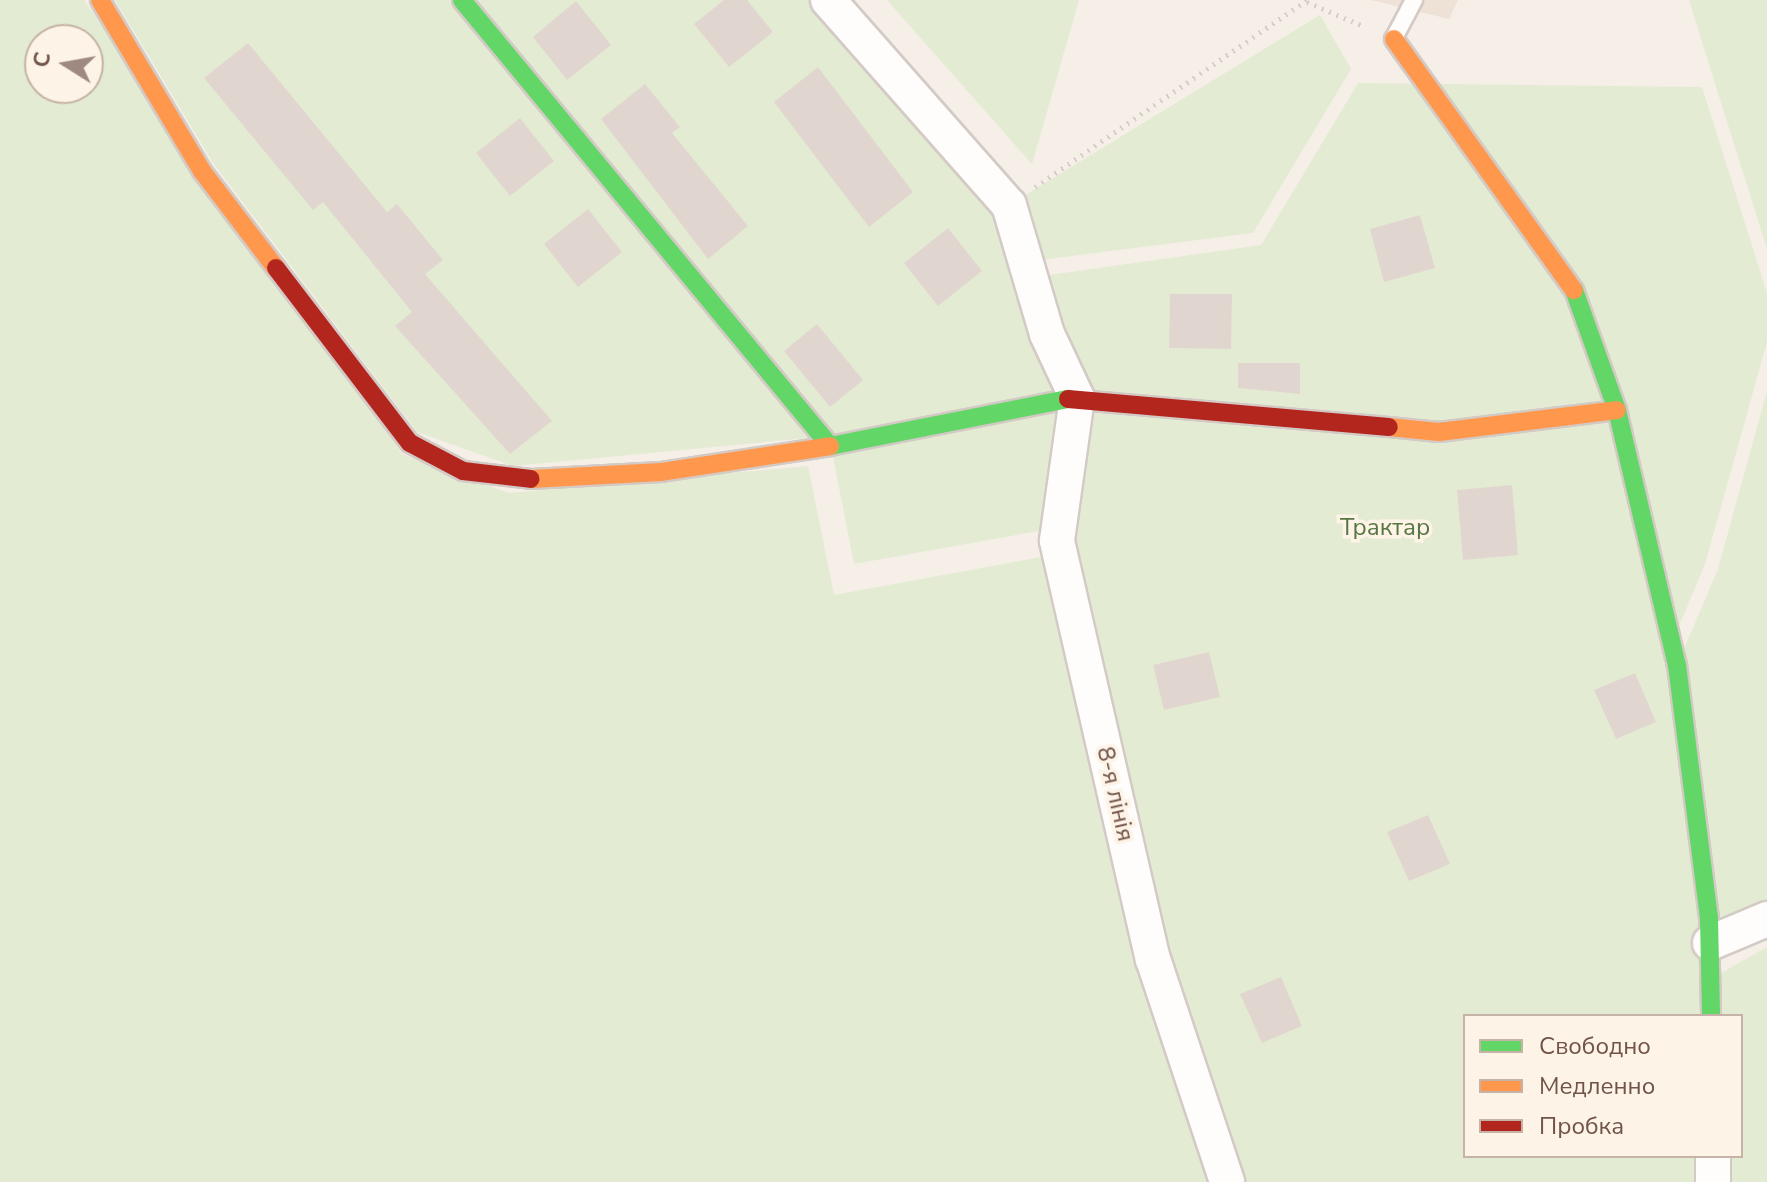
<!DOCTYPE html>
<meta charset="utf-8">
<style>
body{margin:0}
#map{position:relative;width:1767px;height:1182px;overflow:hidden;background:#f5efe8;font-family:"Nunito Sans",sans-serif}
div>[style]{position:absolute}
.residential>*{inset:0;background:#eee1d5}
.green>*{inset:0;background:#e3ebd3}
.building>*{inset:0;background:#e1d6cf}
.path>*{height:5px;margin-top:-2.5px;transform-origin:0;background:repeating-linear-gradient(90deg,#d7cec9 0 2px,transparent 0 8px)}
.roads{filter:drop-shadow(2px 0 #d4cac5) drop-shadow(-2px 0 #d4cac5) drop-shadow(0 2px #d4cac5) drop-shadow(0 -2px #d4cac5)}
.lane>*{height:16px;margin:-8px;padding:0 8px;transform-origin:8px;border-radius:8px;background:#fefdfc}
.street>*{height:34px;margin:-17px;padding:0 17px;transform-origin:17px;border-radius:17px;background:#fefdfc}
.fast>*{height:18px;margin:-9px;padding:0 9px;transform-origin:9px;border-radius:9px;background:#63d668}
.slow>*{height:18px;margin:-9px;padding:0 9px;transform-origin:9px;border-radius:9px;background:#ff974d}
.jam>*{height:18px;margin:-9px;padding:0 9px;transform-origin:9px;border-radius:9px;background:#b3261e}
span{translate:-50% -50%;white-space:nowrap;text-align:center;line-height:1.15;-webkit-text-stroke:7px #fef3e7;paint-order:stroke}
.park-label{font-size:24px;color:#567742}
.street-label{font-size:24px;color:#715449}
.legend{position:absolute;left:1463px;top:1014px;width:280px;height:144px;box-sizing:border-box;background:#fef3e7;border:2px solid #c6b3a8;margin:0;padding:10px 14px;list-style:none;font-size:24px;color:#715449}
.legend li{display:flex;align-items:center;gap:16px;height:40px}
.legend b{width:40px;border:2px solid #c6b3a8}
.north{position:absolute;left:24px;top:24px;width:80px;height:80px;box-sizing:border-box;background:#fef3e7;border:2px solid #c6b3a8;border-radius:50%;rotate:281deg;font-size:22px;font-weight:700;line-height:32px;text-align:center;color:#715449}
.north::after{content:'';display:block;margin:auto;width:28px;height:36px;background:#9f8a81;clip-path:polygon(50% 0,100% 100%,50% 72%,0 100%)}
</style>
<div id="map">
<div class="residential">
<div style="clip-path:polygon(1371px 0,1458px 0,1449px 19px)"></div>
</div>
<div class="green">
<div style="clip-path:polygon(evenodd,0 0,84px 0,402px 454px,509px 493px,808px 466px,834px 595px,1047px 556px,1213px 1182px,0 1182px,0 0,40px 40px,88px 40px,88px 88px,40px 88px,40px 40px)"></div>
<div style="clip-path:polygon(evenodd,115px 0,810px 0,998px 212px,1028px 278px,1261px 245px,1358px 83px,1702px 87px,1767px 293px,1767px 342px,1705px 564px,1663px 664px,1677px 665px,1718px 569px,1767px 391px,1767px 919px,1720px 940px,1721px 973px,1767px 947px,1767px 1182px,1241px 1182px,1166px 955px,1067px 526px,854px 564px,829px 436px,513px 466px,417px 432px,213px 163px,115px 0,1465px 1016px,1741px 1016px,1741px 1156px,1465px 1156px,1465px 1016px)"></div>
<div style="clip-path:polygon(887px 0,1079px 0,1032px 164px)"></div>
<div style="clip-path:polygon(1689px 0,1767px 0,1767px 249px,1712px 74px)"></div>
<div style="clip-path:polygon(1320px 15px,1351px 69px,1253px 233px,1024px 262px,1009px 205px)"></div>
</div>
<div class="building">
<div style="clip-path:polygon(724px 0,747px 0,773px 32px,729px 67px,694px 24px)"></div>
<div style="clip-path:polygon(576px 1px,611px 45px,567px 80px,533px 37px)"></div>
<div style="clip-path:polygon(248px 43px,387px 212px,397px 204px,443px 260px,425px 274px,552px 421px,510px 454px,395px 326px,412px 312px,323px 202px,313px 210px,204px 78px)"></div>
<div style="clip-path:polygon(818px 67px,913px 192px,869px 227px,774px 102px)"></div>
<div style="clip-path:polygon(645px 84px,680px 127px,672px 133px,748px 226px,708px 259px,601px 119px)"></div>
<div style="clip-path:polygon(520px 118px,554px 161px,510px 196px,476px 153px)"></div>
<div style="clip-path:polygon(588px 209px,622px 252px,578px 287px,544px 244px)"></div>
<div style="clip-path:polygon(1420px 215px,1435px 268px,1384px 282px,1370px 229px)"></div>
<div style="clip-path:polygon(948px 228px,982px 271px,938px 306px,904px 263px)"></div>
<div style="clip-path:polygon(1170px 294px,1232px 294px,1231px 349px,1169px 348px)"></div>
<div style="clip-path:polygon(817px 324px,863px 380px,830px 407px,784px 351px)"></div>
<div style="clip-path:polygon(1238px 363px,1300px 363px,1300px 394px,1238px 388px)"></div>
<div style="clip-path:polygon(1512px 485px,1518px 555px,1463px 560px,1457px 490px)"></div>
<div style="clip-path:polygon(1209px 652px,1220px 697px,1164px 710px,1153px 665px)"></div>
<div style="clip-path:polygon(1635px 673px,1656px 722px,1616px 739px,1594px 690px)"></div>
<div style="clip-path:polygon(1428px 815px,1450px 864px,1409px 881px,1387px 832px)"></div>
<div style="clip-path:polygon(1281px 977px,1302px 1026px,1262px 1043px,1240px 994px)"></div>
</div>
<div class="path">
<div style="left:1307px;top:2px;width:59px;rotate:23.1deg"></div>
<div style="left:1035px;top:187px;width:330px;rotate:-34.5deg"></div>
</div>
<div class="roads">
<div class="lane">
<div style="left:1394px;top:38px;width:43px;rotate:-62.2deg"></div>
</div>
<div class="street">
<div style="left:828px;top:0;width:273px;rotate:48.6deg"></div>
<div style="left:1009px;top:205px;width:134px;rotate:73.6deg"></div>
<div style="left:1047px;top:334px;width:71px;rotate:64.9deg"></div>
<div style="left:1077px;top:398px;width:144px;rotate:98deg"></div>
<div style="left:1057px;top:541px;width:429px;rotate:77.1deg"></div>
<div style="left:1153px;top:959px;width:235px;rotate:71.6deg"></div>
<div style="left:1710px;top:943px;width:62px;rotate:-22.8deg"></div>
<div style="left:1713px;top:1156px;width:26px;rotate:90deg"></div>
</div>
<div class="fast">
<div style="left:462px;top:0;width:578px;rotate:50.47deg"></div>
<div style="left:830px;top:446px;width:243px;rotate:-11.2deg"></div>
<div style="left:1574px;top:290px;width:127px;rotate:70.3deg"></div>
<div style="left:1617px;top:410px;width:262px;rotate:76.8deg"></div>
<div style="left:1677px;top:665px;width:255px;rotate:82.8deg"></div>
<div style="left:1709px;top:918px;width:98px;rotate:88.8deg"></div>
</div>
<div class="slow">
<div style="left:100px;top:0;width:199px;rotate:59.2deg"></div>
<div style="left:202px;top:171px;width:122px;rotate:52.7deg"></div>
<div style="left:1394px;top:39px;width:309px;rotate:54.4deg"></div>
<div style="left:1389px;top:427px;width:50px;rotate:5.7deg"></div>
<div style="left:1439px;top:432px;width:179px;rotate:-7deg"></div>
<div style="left:531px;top:479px;width:130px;rotate:-3.1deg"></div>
<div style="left:661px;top:472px;width:171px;rotate:-8.7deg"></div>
</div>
<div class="jam">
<div style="left:276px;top:268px;width:220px;rotate:52.6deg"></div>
<div style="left:410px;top:443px;width:60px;rotate:27.8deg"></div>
<div style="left:463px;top:471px;width:68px;rotate:6.7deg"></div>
<div style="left:1068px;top:399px;width:322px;rotate:5deg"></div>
</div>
</div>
<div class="park-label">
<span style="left:1385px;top:528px">Трактар</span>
</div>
<div class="street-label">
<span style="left:1115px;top:794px;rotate:77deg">8-я лінія</span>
</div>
<ul class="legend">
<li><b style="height:10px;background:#63d668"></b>Свободно</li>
<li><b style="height:10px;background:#ff974d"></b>Медленно</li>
<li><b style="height:10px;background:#b3261e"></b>Пробка</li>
</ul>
<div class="north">С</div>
</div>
